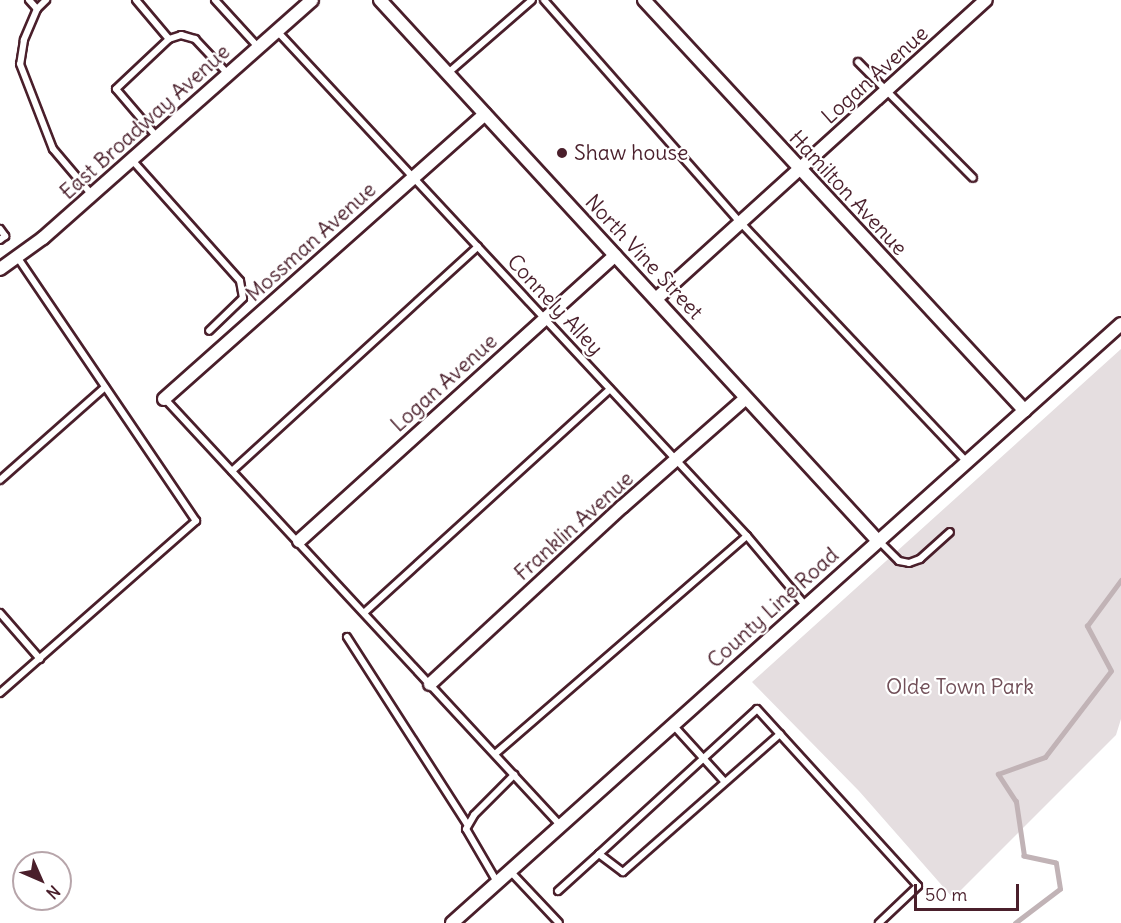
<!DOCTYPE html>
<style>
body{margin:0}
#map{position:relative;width:1121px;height:923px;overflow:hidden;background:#fff;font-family:Delius,sans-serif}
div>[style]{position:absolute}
.green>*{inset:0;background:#e5dee0}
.stream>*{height:4.5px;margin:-2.25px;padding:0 2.25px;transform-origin:2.25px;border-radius:2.25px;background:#c1b3b6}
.roads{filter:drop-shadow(2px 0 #4a1f2b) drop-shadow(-2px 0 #4a1f2b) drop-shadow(0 2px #4a1f2b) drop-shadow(0 -2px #4a1f2b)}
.lane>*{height:6px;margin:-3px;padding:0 3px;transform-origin:3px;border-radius:3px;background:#fff}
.street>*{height:12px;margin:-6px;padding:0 6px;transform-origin:6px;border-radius:6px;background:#fff}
.dots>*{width:16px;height:16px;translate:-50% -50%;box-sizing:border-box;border:3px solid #fff;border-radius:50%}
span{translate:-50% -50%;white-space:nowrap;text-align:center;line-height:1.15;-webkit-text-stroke:4.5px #fff;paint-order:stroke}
.street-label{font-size:21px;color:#4a1f2b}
.poi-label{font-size:21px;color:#4a1f2b}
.left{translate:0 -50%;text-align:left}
.park-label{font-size:21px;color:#714f58}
.north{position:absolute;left:12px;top:851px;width:60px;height:60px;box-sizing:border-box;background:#fff;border:2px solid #b7a5aa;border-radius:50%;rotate:135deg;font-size:16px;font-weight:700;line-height:24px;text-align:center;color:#4a1f2b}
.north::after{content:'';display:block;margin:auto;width:21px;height:27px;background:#4a1f2b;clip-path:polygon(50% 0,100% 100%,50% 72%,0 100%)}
.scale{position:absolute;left:914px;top:884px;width:105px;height:27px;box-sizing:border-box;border:3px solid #4a1f2b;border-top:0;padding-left:8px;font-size:18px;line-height:21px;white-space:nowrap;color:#4a1f2b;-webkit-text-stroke:4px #fff;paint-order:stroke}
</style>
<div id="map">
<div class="green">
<div style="clip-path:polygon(1121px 349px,1121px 719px,1116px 735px,953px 898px,859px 791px,752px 682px)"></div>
</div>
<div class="stream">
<div style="left:1015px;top:923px;width:56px;rotate:-37.1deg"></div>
<div style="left:1060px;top:889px;width:26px;rotate:-99deg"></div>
<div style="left:1056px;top:863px;width:33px;rotate:-168deg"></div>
<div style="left:1024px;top:856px;width:55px;rotate:-98.4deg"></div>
<div style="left:1016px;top:802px;width:33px;rotate:-123deg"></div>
<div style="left:998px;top:774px;width:50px;rotate:-19.9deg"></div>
<div style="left:1045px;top:757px;width:108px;rotate:-52.5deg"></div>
<div style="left:1111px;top:671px;width:51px;rotate:-118.1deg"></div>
<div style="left:1087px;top:626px;width:57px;rotate:-53.5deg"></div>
</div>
<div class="roads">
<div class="lane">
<div style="left:29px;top:0;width:12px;rotate:48deg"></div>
<div style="left:37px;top:9px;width:34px;rotate:113deg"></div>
<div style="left:24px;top:40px;width:24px;rotate:99deg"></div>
<div style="left:20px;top:64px;width:91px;rotate:68.8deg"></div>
<div style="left:53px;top:149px;width:60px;rotate:49.7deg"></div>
<div style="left:136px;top:0;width:51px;rotate:49.8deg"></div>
<div style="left:215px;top:0;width:64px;rotate:47.5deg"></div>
<div style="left:544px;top:0;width:296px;rotate:48.6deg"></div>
<div style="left:740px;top:222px;width:330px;rotate:46.6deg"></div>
<div style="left:37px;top:9px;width:13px;rotate:-45deg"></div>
<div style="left:277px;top:31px;width:690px;rotate:47.06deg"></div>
<div style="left:747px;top:536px;width:90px;rotate:50deg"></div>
<div style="left:858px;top:62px;width:163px;rotate:45.2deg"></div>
<div style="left:448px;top:73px;width:111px;rotate:-41deg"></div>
<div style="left:157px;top:137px;width:63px;rotate:-130.5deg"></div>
<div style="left:116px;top:89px;width:73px;rotate:-43.3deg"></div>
<div style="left:169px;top:39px;width:13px;rotate:-18deg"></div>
<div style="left:181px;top:35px;width:15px;rotate:16deg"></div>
<div style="left:195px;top:39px;width:48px;rotate:46.7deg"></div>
<div style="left:132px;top:160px;width:162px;rotate:48.2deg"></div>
<div style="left:240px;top:281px;width:17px;rotate:80deg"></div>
<div style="left:243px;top:298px;width:47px;rotate:135.9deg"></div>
<div style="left:0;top:229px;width:9px;rotate:54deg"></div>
<div style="left:5px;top:236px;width:6px;rotate:141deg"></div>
<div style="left:165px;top:399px;width:581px;rotate:47.16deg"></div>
<div style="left:232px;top:471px;width:333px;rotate:-42.4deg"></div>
<div style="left:0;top:480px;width:140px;rotate:-41.5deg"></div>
<div style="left:879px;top:541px;width:28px;rotate:45deg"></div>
<div style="left:899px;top:561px;width:10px;rotate:11deg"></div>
<div style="left:909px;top:563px;width:12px;rotate:-20deg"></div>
<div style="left:920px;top:559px;width:40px;rotate:-42deg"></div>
<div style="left:365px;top:612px;width:331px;rotate:-42.3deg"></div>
<div style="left:0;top:613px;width:61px;rotate:49deg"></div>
<div style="left:347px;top:637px;width:222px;rotate:57.3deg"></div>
<div style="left:0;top:693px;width:261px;rotate:-41.3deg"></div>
<div style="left:196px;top:521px;width:319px;rotate:-124.1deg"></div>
<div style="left:673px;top:725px;width:76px;rotate:47.7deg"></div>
<div style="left:495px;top:754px;width:333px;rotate:-40.9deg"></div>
<div style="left:599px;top:854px;width:214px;rotate:-42.5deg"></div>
<div style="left:757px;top:709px;width:239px;rotate:47.7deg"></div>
<div style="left:918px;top:886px;width:54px;rotate:136.5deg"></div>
<div style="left:510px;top:871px;width:71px;rotate:46.7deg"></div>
<div style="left:497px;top:882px;width:61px;rotate:-120.3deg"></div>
<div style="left:466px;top:829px;width:16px;rotate:-60deg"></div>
<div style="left:474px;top:815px;width:57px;rotate:-45deg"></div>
<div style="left:558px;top:891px;width:55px;rotate:-42.1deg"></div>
<div style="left:599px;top:854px;width:30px;rotate:37deg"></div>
<div style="left:623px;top:872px;width:209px;rotate:-41.3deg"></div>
</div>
<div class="street">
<div style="left:380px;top:0;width:735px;rotate:47.37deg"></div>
<div style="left:644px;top:0;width:560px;rotate:47.17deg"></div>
<div style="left:0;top:269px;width:53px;rotate:-35.8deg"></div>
<div style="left:43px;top:238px;width:359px;rotate:-41.5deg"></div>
<div style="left:656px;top:299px;width:445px;rotate:-42.2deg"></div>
<div style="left:164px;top:399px;width:429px;rotate:-41.6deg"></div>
<div style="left:299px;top:541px;width:426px;rotate:-42.1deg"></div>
<div style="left:430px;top:684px;width:261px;rotate:-42.7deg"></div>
<div style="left:622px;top:507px;width:165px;rotate:-41.3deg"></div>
<div style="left:452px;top:923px;width:898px;rotate:-41.84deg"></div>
</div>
</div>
<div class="dots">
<div style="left:562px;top:153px;background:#4a1f2b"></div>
</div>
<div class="street-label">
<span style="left:875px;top:75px;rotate:-42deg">Logan Avenue</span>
<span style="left:145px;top:122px;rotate:-42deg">East Broadway Avenue</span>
<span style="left:848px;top:193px;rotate:47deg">Hamilton Avenue</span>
<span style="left:311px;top:242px;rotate:-42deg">Mossman Avenue</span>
<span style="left:644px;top:257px;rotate:47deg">North Vine Street</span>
<span style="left:555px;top:305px;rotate:47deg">Connely Alley</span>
<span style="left:444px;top:383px;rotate:-42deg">Logan Avenue</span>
<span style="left:574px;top:526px;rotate:-42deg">Franklin Avenue</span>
<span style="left:773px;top:608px;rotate:-42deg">County Line Road</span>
</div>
<div class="poi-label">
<span class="left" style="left:574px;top:153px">Shaw house</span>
</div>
<div class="park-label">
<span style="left:960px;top:687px">Olde Town Park</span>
</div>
<div class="north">N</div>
<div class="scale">50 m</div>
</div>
